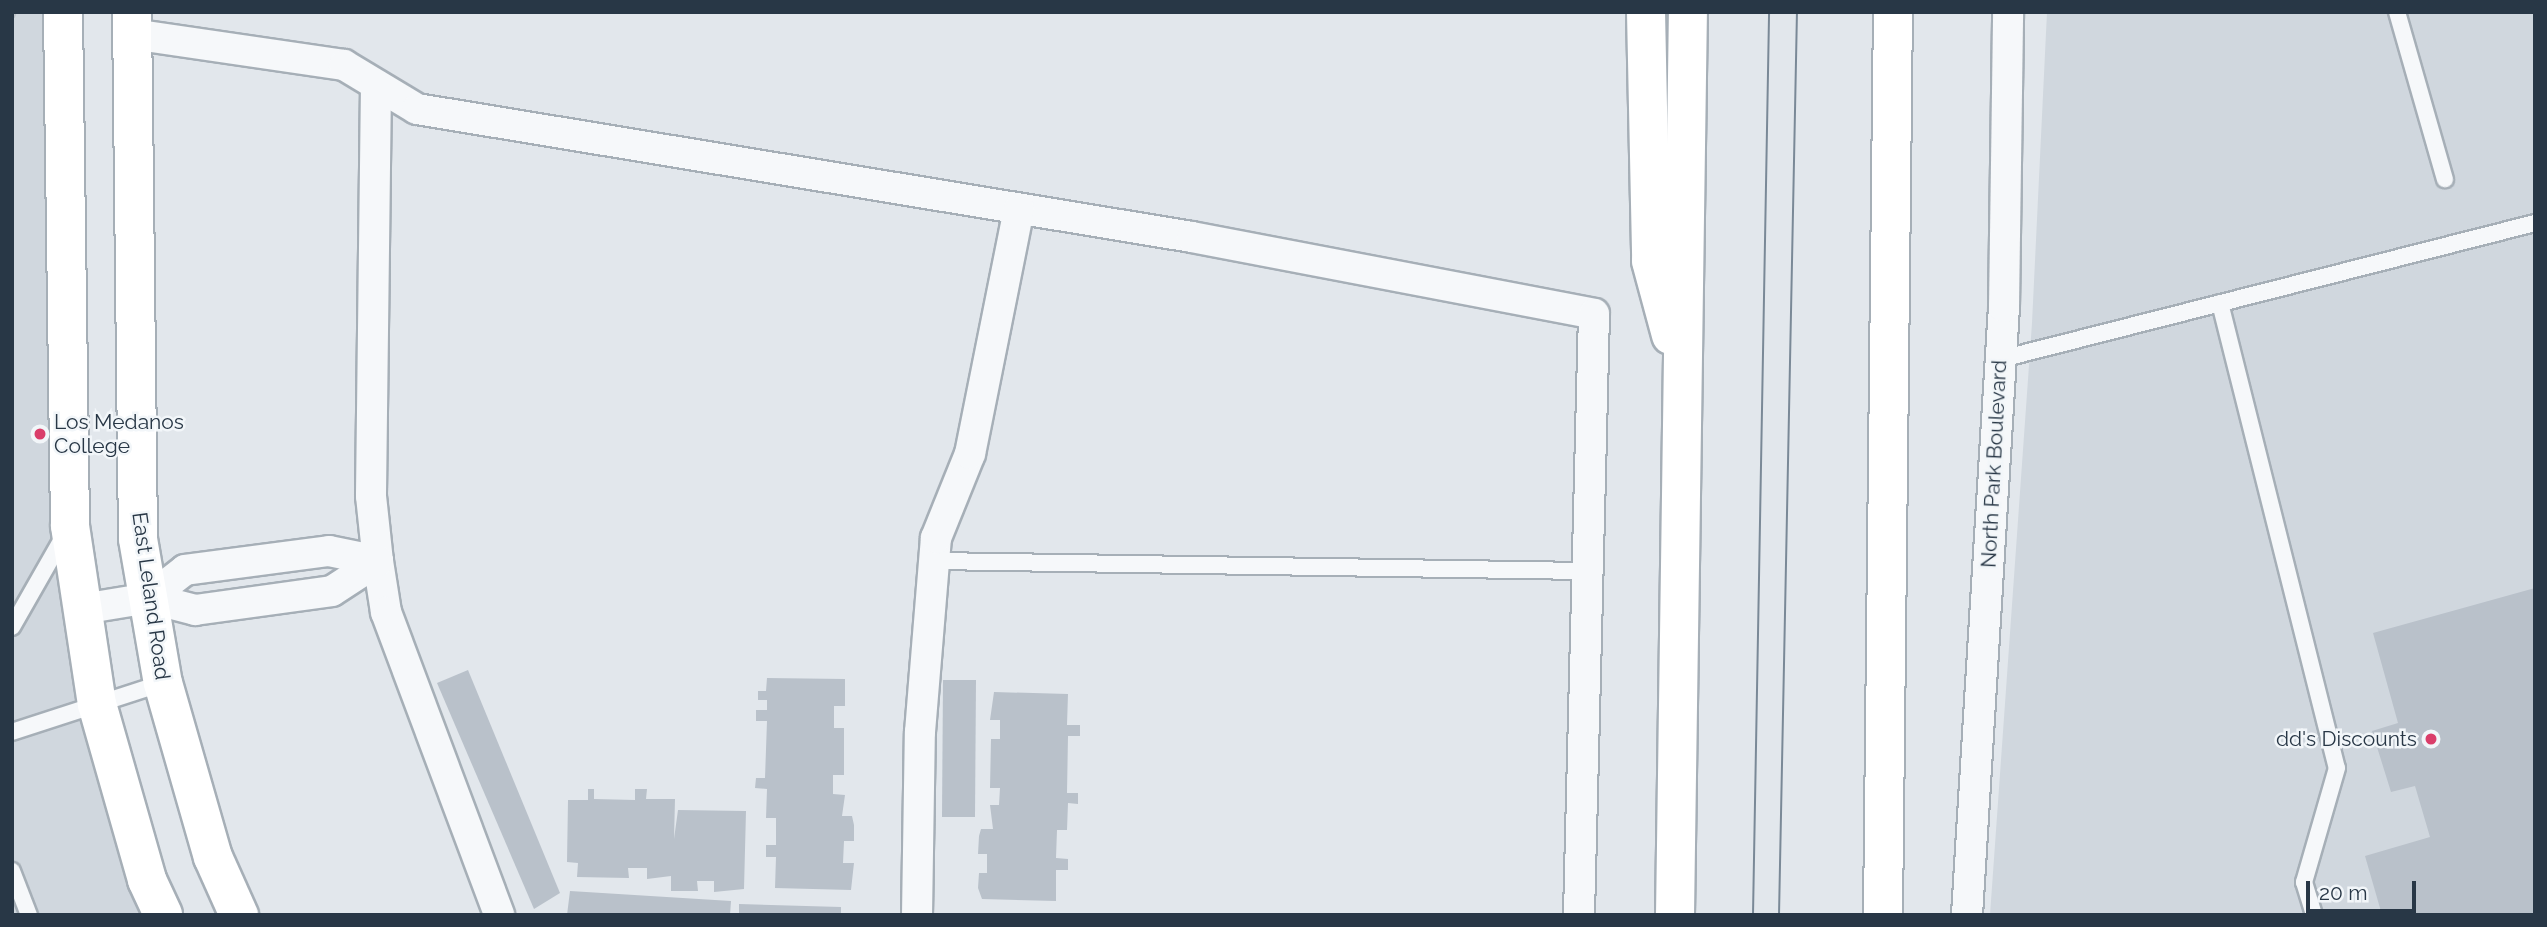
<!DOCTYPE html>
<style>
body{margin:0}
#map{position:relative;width:2547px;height:927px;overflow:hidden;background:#e2e7ec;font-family:Raleway,sans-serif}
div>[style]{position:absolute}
.built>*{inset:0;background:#d0d7de}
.building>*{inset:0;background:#b9c1ca}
.path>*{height:4.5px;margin-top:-2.25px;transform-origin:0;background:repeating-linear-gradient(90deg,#bcc2c8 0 5px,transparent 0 10px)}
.roads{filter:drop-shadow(2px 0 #a6afb7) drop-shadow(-2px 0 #a6afb7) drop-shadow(0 2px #a6afb7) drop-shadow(0 -2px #a6afb7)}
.service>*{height:16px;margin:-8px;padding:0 8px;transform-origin:8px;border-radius:8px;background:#f6f8fa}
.minor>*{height:30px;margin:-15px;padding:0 15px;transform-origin:15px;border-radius:15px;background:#f6f8fa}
.secondary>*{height:38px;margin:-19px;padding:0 19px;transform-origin:19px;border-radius:19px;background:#fff}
.motorway>*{height:38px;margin:-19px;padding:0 19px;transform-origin:19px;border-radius:19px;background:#fff}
.tram>*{height:2px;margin:-1px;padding:0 1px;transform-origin:1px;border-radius:1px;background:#7a8997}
.dots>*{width:19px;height:19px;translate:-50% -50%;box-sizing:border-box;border:4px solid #f2f6f9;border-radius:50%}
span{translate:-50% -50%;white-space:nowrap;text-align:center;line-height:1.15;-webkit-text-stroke:5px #f2f6f9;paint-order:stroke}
.poi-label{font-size:21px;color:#283746}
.left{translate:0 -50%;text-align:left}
.right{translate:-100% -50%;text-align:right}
.street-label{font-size:21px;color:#283746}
.frame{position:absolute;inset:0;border:14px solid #283746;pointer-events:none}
.scale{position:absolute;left:2306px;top:881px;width:110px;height:32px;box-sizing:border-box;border:4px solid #283746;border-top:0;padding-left:9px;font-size:21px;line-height:24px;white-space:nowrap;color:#283746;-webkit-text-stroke:5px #f2f6f9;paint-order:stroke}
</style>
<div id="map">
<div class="built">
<div style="clip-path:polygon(12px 12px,63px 12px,70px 526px,163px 915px,12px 915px)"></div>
<div style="clip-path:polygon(2047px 12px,2535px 12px,2535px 915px,1990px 915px,2032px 323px)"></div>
</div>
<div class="building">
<div style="clip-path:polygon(2535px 588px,2535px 915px,2382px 915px,2365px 856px,2430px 837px,2415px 786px,2391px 792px,2372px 731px,2398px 723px,2373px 633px)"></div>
<div style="clip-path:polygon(468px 670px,560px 893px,534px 909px,437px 683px)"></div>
<div style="clip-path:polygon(767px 678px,845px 679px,845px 706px,834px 706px,834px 728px,844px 728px,844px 775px,833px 775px,833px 794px,845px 795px,842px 816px,852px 816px,854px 825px,854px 841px,844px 841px,843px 863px,854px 863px,851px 890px,775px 888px,776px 857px,766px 857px,766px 845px,776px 845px,776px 818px,766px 818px,767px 789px,755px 788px,756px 778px,765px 778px,767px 721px,756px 721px,756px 710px,767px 710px,767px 700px,758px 700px,758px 691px,766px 691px)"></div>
<div style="clip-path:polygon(943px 680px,976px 680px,975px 817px,942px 817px)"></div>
<div style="clip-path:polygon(994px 692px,1068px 694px,1067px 725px,1080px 725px,1080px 736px,1068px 736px,1067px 793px,1078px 793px,1078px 804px,1068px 803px,1067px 830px,1057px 830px,1056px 858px,1068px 859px,1068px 870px,1056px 870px,1056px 901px,982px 899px,978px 888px,979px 873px,987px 873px,987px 854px,978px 854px,979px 836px,981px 829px,993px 829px,990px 805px,999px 805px,1000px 788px,990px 788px,991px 739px,1000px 739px,1000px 720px,990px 720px)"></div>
<div style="clip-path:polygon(588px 789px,594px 789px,594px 799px,635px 800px,635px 789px,647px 789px,646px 799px,675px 799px,674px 839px,678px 810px,746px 811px,744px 889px,714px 892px,714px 881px,697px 881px,698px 891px,671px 891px,671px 876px,647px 879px,647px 868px,628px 868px,629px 878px,577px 877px,578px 863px,567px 862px,568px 800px,588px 800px)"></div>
<div style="clip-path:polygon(570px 891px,731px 901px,730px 915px,567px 915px)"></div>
<div style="clip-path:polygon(739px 904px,841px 907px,841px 915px,739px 915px)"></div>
</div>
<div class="path">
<div style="left:12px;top:17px;width:5px;rotate:-68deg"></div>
</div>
<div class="roads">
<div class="service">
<div style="left:2397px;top:12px;width:174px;rotate:74deg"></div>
<div style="left:2220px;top:303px;width:479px;rotate:75.9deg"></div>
<div style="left:2337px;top:768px;width:119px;rotate:106.1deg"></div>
<div style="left:2304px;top:882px;width:34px;rotate:73deg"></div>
<div style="left:2001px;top:359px;width:551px;rotate:-14.29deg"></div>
<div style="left:934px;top:561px;width:654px;rotate:0.88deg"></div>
<div style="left:12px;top:627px;width:107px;rotate:-60.3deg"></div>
<div style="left:12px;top:732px;width:159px;rotate:-18deg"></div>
<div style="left:12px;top:871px;width:47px;rotate:68.9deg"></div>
</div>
<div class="minor">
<div style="left:132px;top:34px;width:214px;rotate:8.3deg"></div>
<div style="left:344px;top:65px;width:85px;rotate:31.1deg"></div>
<div style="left:417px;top:109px;width:785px;rotate:9.38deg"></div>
<div style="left:1192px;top:237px;width:409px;rotate:10.8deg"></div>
<div style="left:1594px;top:314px;width:601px;rotate:91.43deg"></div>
<div style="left:376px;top:85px;width:411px;rotate:90.7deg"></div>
<div style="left:371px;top:496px;width:65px;rotate:83.9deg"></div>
<div style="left:378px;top:561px;width:52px;rotate:81.1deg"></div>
<div style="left:386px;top:612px;width:323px;rotate:69.5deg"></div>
<div style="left:82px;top:609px;width:68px;rotate:-9.3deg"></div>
<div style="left:149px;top:598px;width:48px;rotate:14.6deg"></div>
<div style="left:195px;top:610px;width:138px;rotate:-7.9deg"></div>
<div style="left:332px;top:591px;width:55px;rotate:-33.1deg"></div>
<div style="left:378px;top:561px;width:50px;rotate:-168.5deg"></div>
<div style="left:329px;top:551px;width:145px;rotate:172.5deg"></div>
<div style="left:185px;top:570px;width:46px;rotate:142.1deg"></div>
<div style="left:917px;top:915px;width:183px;rotate:-89.1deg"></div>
<div style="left:920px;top:732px;width:195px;rotate:-85.3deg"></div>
<div style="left:936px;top:538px;width:91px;rotate:-68deg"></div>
<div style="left:970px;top:454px;width:250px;rotate:-78.7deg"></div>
<div style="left:1967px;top:915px;width:609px;rotate:-86.52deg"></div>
<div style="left:2004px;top:307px;width:295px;rotate:-89.2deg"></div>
</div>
<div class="secondary">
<div style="left:63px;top:12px;width:514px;rotate:89.22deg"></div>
<div style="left:70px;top:526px;width:180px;rotate:81.4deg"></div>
<div style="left:97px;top:704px;width:183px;rotate:74.1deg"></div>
<div style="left:147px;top:880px;width:38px;rotate:65deg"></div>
<div style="left:132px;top:12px;width:527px;rotate:89.35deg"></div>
<div style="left:138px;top:539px;width:146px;rotate:80.2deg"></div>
<div style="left:163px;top:683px;width:181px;rotate:74deg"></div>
<div style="left:213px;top:857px;width:64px;rotate:65.9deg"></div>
</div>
<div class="motorway">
<div style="left:1646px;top:12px;width:249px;rotate:88.8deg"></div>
<div style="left:1651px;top:261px;width:77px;rotate:74.9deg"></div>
<div style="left:1675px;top:915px;width:903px;rotate:-89.18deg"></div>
<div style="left:1883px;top:915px;width:903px;rotate:-89.37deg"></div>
</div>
</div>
<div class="tram">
<div style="left:1753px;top:915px;width:903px;rotate:-88.98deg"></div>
<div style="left:1779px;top:915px;width:903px;rotate:-88.86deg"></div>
</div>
<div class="dots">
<div style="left:40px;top:434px;background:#da3e6a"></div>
<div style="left:2431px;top:739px;background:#da3e6a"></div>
</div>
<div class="poi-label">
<span class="left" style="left:54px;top:434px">Los Medanos<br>College</span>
<span class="right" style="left:2417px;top:739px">dd's Discounts</span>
</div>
<div class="street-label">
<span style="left:1994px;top:464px;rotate:-87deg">North Park Boulevard</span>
<span style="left:151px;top:596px;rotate:82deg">East Leland Road</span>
</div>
<div class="frame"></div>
<div class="scale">20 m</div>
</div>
